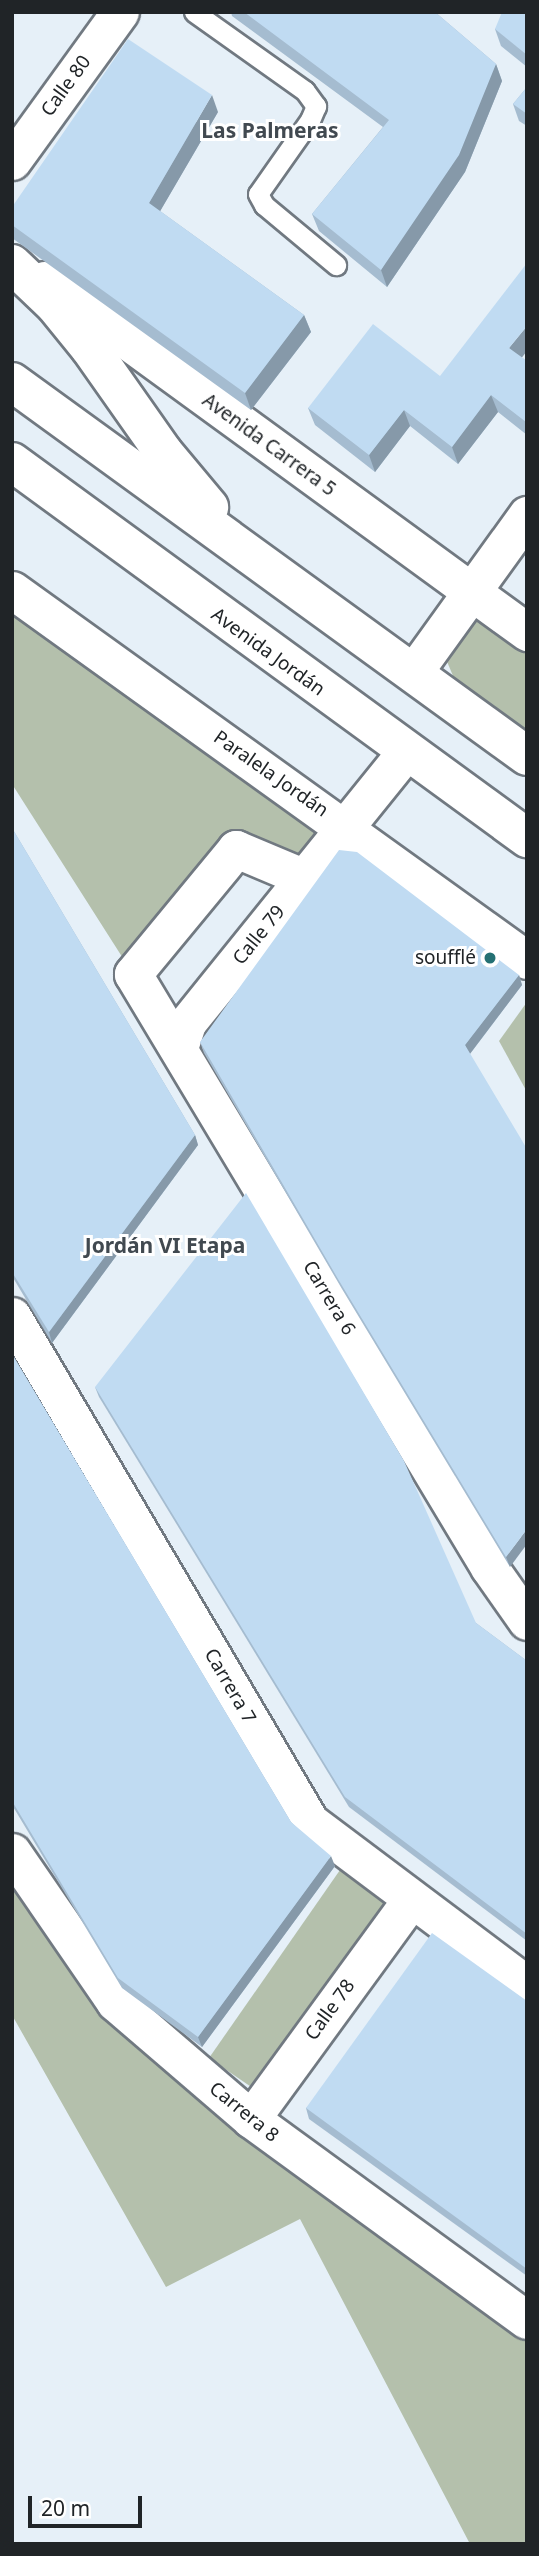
<!DOCTYPE html>
<meta charset="utf-8">
<style>
body{margin:0}
#map{position:relative;width:539px;height:2556px;overflow:hidden;background:#e6f0f8;font-family:"Noto Sans",sans-serif}
div>[style]{position:absolute}
.green>*{inset:0;background:#b4c0ac}
.roads{filter:drop-shadow(2px 0 #717981) drop-shadow(-2px 0 #717981) drop-shadow(0 2px #717981) drop-shadow(0 -2px #717981)}
.service>*{height:19px;margin:-9.5px;padding:0 9.5px;transform-origin:9.5px;border-radius:9.5px;background:#fff}
.minor>*{height:37px;margin:-18.5px;padding:0 18.5px;transform-origin:18.5px;border-radius:18.5px;background:#fff}
.primary>*{height:38px;margin:-19px;padding:0 19px;transform-origin:19px;border-radius:19px;background:#fff}
.wall>*{inset:0;background:#a5bcd0}
.shaded-wall>*{inset:0;background:#8699a9}
.building>*{inset:0;background:#c0dbf2}
.dots>*{width:19px;height:19px;translate:-50% -50%;box-sizing:border-box;border:4px solid #fff;border-radius:50%}
span{translate:-50% -50%;white-space:nowrap;text-align:center;line-height:1.15;-webkit-text-stroke:6px #fff;paint-order:stroke}
.street-label{font-size:19px;color:#202427}
.poi-label{font-size:19px;color:#202427}
.right{translate:-100% -50%;text-align:right}
.neighbourhood-label{font-size:21px;color:#414950;font-weight:700}
.frame{position:absolute;inset:0;border:14px solid #202427;pointer-events:none}
.scale{position:absolute;left:28px;top:2496px;width:114px;height:32px;box-sizing:border-box;border:4px solid #202427;border-top:0;padding-left:9px;font-size:21px;line-height:24px;white-space:nowrap;color:#202427;-webkit-text-stroke:5px #fff;paint-order:stroke}
</style>
<div id="map">
<div class="green">
<div style="clip-path:polygon(12px 605px,336px 840px,305px 878px,236px 849px,133px 974px,12px 784px)"></div>
<div style="clip-path:polygon(470px 621px,488px 622px,527px 650px,527px 734px,456px 683px,443px 652px)"></div>
<div style="clip-path:polygon(527px 1002px,527px 1092px,499px 1041px)"></div>
<div style="clip-path:polygon(340px 1870px,388px 1903px,257px 2091px,209px 2058px)"></div>
<div style="clip-path:polygon(12px 1878px,325px 2190px,527px 2340px,527px 2544px,470px 2544px,300px 2219px,166px 2287px,12px 2015px)"></div>
</div>
<div class="roads">
<div class="service">
<div style="left:194px;top:12px;width:136px;rotate:35.4deg"></div>
<div style="left:305px;top:91px;width:19px;rotate:54deg"></div>
<div style="left:316px;top:106px;width:15px;rotate:113deg"></div>
<div style="left:310px;top:120px;width:90px;rotate:125.1deg"></div>
<div style="left:258px;top:194px;width:13px;rotate:61deg"></div>
<div style="left:264px;top:205px;width:94px;rotate:39.8deg"></div>
</div>
<div class="minor">
<div style="left:12px;top:161px;width:184px;rotate:-54.1deg"></div>
<div style="left:44px;top:280px;width:598px;rotate:36.08deg"></div>
<div style="left:12px;top:590px;width:634px;rotate:35.7deg"></div>
<div style="left:413px;top:673px;width:195px;rotate:-54.2deg"></div>
<div style="left:305px;top:878px;width:75px;rotate:-157.2deg"></div>
<div style="left:236px;top:849px;width:162px;rotate:129.5deg"></div>
<div style="left:133px;top:974px;width:692px;rotate:59.02deg"></div>
<div style="left:489px;top:1567px;width:66px;rotate:54.9deg"></div>
<div style="left:179px;top:1048px;width:26px;rotate:-72deg"></div>
<div style="left:187px;top:1023px;width:348px;rotate:-51.1deg"></div>
<div style="left:12px;top:1316px;width:587px;rotate:59.5deg"></div>
<div style="left:310px;top:1822px;width:271px;rotate:36.9deg"></div>
<div style="left:12px;top:1852px;width:182px;rotate:55.5deg"></div>
<div style="left:115px;top:2002px;width:179px;rotate:40.7deg"></div>
<div style="left:251px;top:2119px;width:341px;rotate:36.1deg"></div>
<div style="left:251px;top:2119px;width:270px;rotate:-53.9deg"></div>
</div>
<div class="primary">
<div style="left:12px;top:264px;width:59px;rotate:43.6deg"></div>
<div style="left:55px;top:305px;width:55px;rotate:50.9deg"></div>
<div style="left:90px;top:348px;width:127px;rotate:54.9deg"></div>
<div style="left:163px;top:452px;width:72px;rotate:50.1deg"></div>
<div style="left:12px;top:382px;width:636px;rotate:35.99deg"></div>
<div style="left:12px;top:462px;width:638px;rotate:36.13deg"></div>
</div>
</div>
<div class="wall">
<div style="clip-path:polygon(231px 12px,435px 12px,496px 64px,502px 81px,465px 172px,387px 287px,319px 231px,312px 214px,383px 127px,232px 16px)"></div>
<div style="clip-path:polygon(527px 12px,527px 67px,501px 46px,495px 29px)"></div>
<div style="clip-path:polygon(527px 87px,527px 126px,519px 121px,513px 104px)"></div>
<div style="clip-path:polygon(218px 112px,160px 211px,304px 315px,311px 332px,251px 410px,12px 238px,12px 207px)"></div>
<div style="clip-path:polygon(522px 358px,527px 361px,527px 435px,498px 412px,458px 464px,410px 426px,375px 472px,315px 425px,308px 408px)"></div>
<div style="clip-path:polygon(12px 828px,195px 1135px,198px 1145px,52px 1343px,12px 1276px)"></div>
<div style="clip-path:polygon(519px 975px,522px 985px,470px 1054px,510px 1567px,342px 1289px,204px 1053px,200px 1042px)"></div>
<div style="clip-path:polygon(12px 1354px,291px 1822px,335px 1866px,202px 2047px,122px 1988px,12px 1805px)"></div>
<div style="clip-path:polygon(95px 1387px,476px 1623px,527px 1661px,527px 1941px,349px 1807px,99px 1397px)"></div>
<div style="clip-path:polygon(527px 2001px,527px 2276px,309px 2119px,306px 2108px)"></div>
</div>
<div class="shaded-wall">
<div style="clip-path:polygon(496px 64px,502px 81px,465px 172px,387px 287px,381px 270px)"></div>
<div style="clip-path:polygon(212px 95px,218px 112px,155px 220px,149px 203px)"></div>
<div style="clip-path:polygon(304px 315px,311px 332px,251px 410px,245px 393px)"></div>
<div style="clip-path:polygon(527px 326px,527px 351px,516px 365px,509px 348px)"></div>
<div style="clip-path:polygon(491px 395px,498px 412px,458px 464px,452px 447px)"></div>
<div style="clip-path:polygon(404px 410px,410px 426px,375px 472px,369px 455px)"></div>
<div style="clip-path:polygon(519px 975px,522px 985px,469px 1055px,465px 1045px)"></div>
<div style="clip-path:polygon(195px 1135px,198px 1145px,52px 1343px,49px 1332px)"></div>
<div style="clip-path:polygon(527px 1529px,527px 1544px,510px 1567px,506px 1557px)"></div>
<div style="clip-path:polygon(331px 1856px,335px 1866px,202px 2047px,198px 2037px)"></div>
</div>
<div class="building">
<div style="clip-path:polygon(244px 12px,435px 12px,496px 64px,459px 155px,381px 270px,312px 214px,389px 120px)"></div>
<div style="clip-path:polygon(502px 12px,527px 12px,527px 55px,495px 29px)"></div>
<div style="clip-path:polygon(128px 39px,212px 95px,149px 203px,304px 315px,245px 393px,12px 225px,12px 207px)"></div>
<div style="clip-path:polygon(527px 87px,527px 114px,513px 104px)"></div>
<div style="clip-path:polygon(527px 263px,527px 326px,509px 348px,527px 361px,526px 422px,491px 395px,452px 447px,404px 410px,369px 455px,308px 408px,373px 324px,440px 376px)"></div>
<div style="clip-path:polygon(12px 828px,195px 1135px,49px 1332px,12px 1272px)"></div>
<div style="clip-path:polygon(339px 850px,357px 852px,519px 975px,465px 1045px,527px 1149px,527px 1529px,506px 1557px,338px 1279px,200px 1042px)"></div>
<div style="clip-path:polygon(246px 1193px,404px 1461px,476px 1623px,527px 1661px,527px 1934px,345px 1797px,95px 1387px)"></div>
<div style="clip-path:polygon(12px 1354px,291px 1822px,331px 1856px,198px 2037px,118px 1978px,12px 1801px)"></div>
<div style="clip-path:polygon(432px 1933px,527px 2001px,527px 2269px,306px 2108px)"></div>
</div>
<div class="dots">
<div style="left:490px;top:958px;background:#247073"></div>
</div>
<div class="street-label">
<span style="left:66px;top:86px;rotate:-54deg">Calle 80</span>
<span style="left:269px;top:445px;rotate:36deg">Avenida Carrera 5</span>
<span style="left:268px;top:652px;rotate:36deg">Avenida Jordán</span>
<span style="left:271px;top:774px;rotate:35deg">Paralela Jordán</span>
<span style="left:259px;top:935px;rotate:-51deg">Calle 79</span>
<span style="left:329px;top:1298px;rotate:59deg">Carrera 6</span>
<span style="left:230px;top:1686px;rotate:60deg">Carrera 7</span>
<span style="left:330px;top:2010px;rotate:-54deg">Calle 78</span>
<span style="left:244px;top:2112px;rotate:39deg">Carrera 8</span>
</div>
<div class="poi-label">
<span class="right" style="left:476px;top:958px">soufflé</span>
</div>
<div class="neighbourhood-label">
<span style="left:270px;top:130px">Las Palmeras</span>
<span style="left:165px;top:1245px">Jordán VI Etapa</span>
</div>
<div class="frame"></div>
<div class="scale">20 m</div>
</div>
